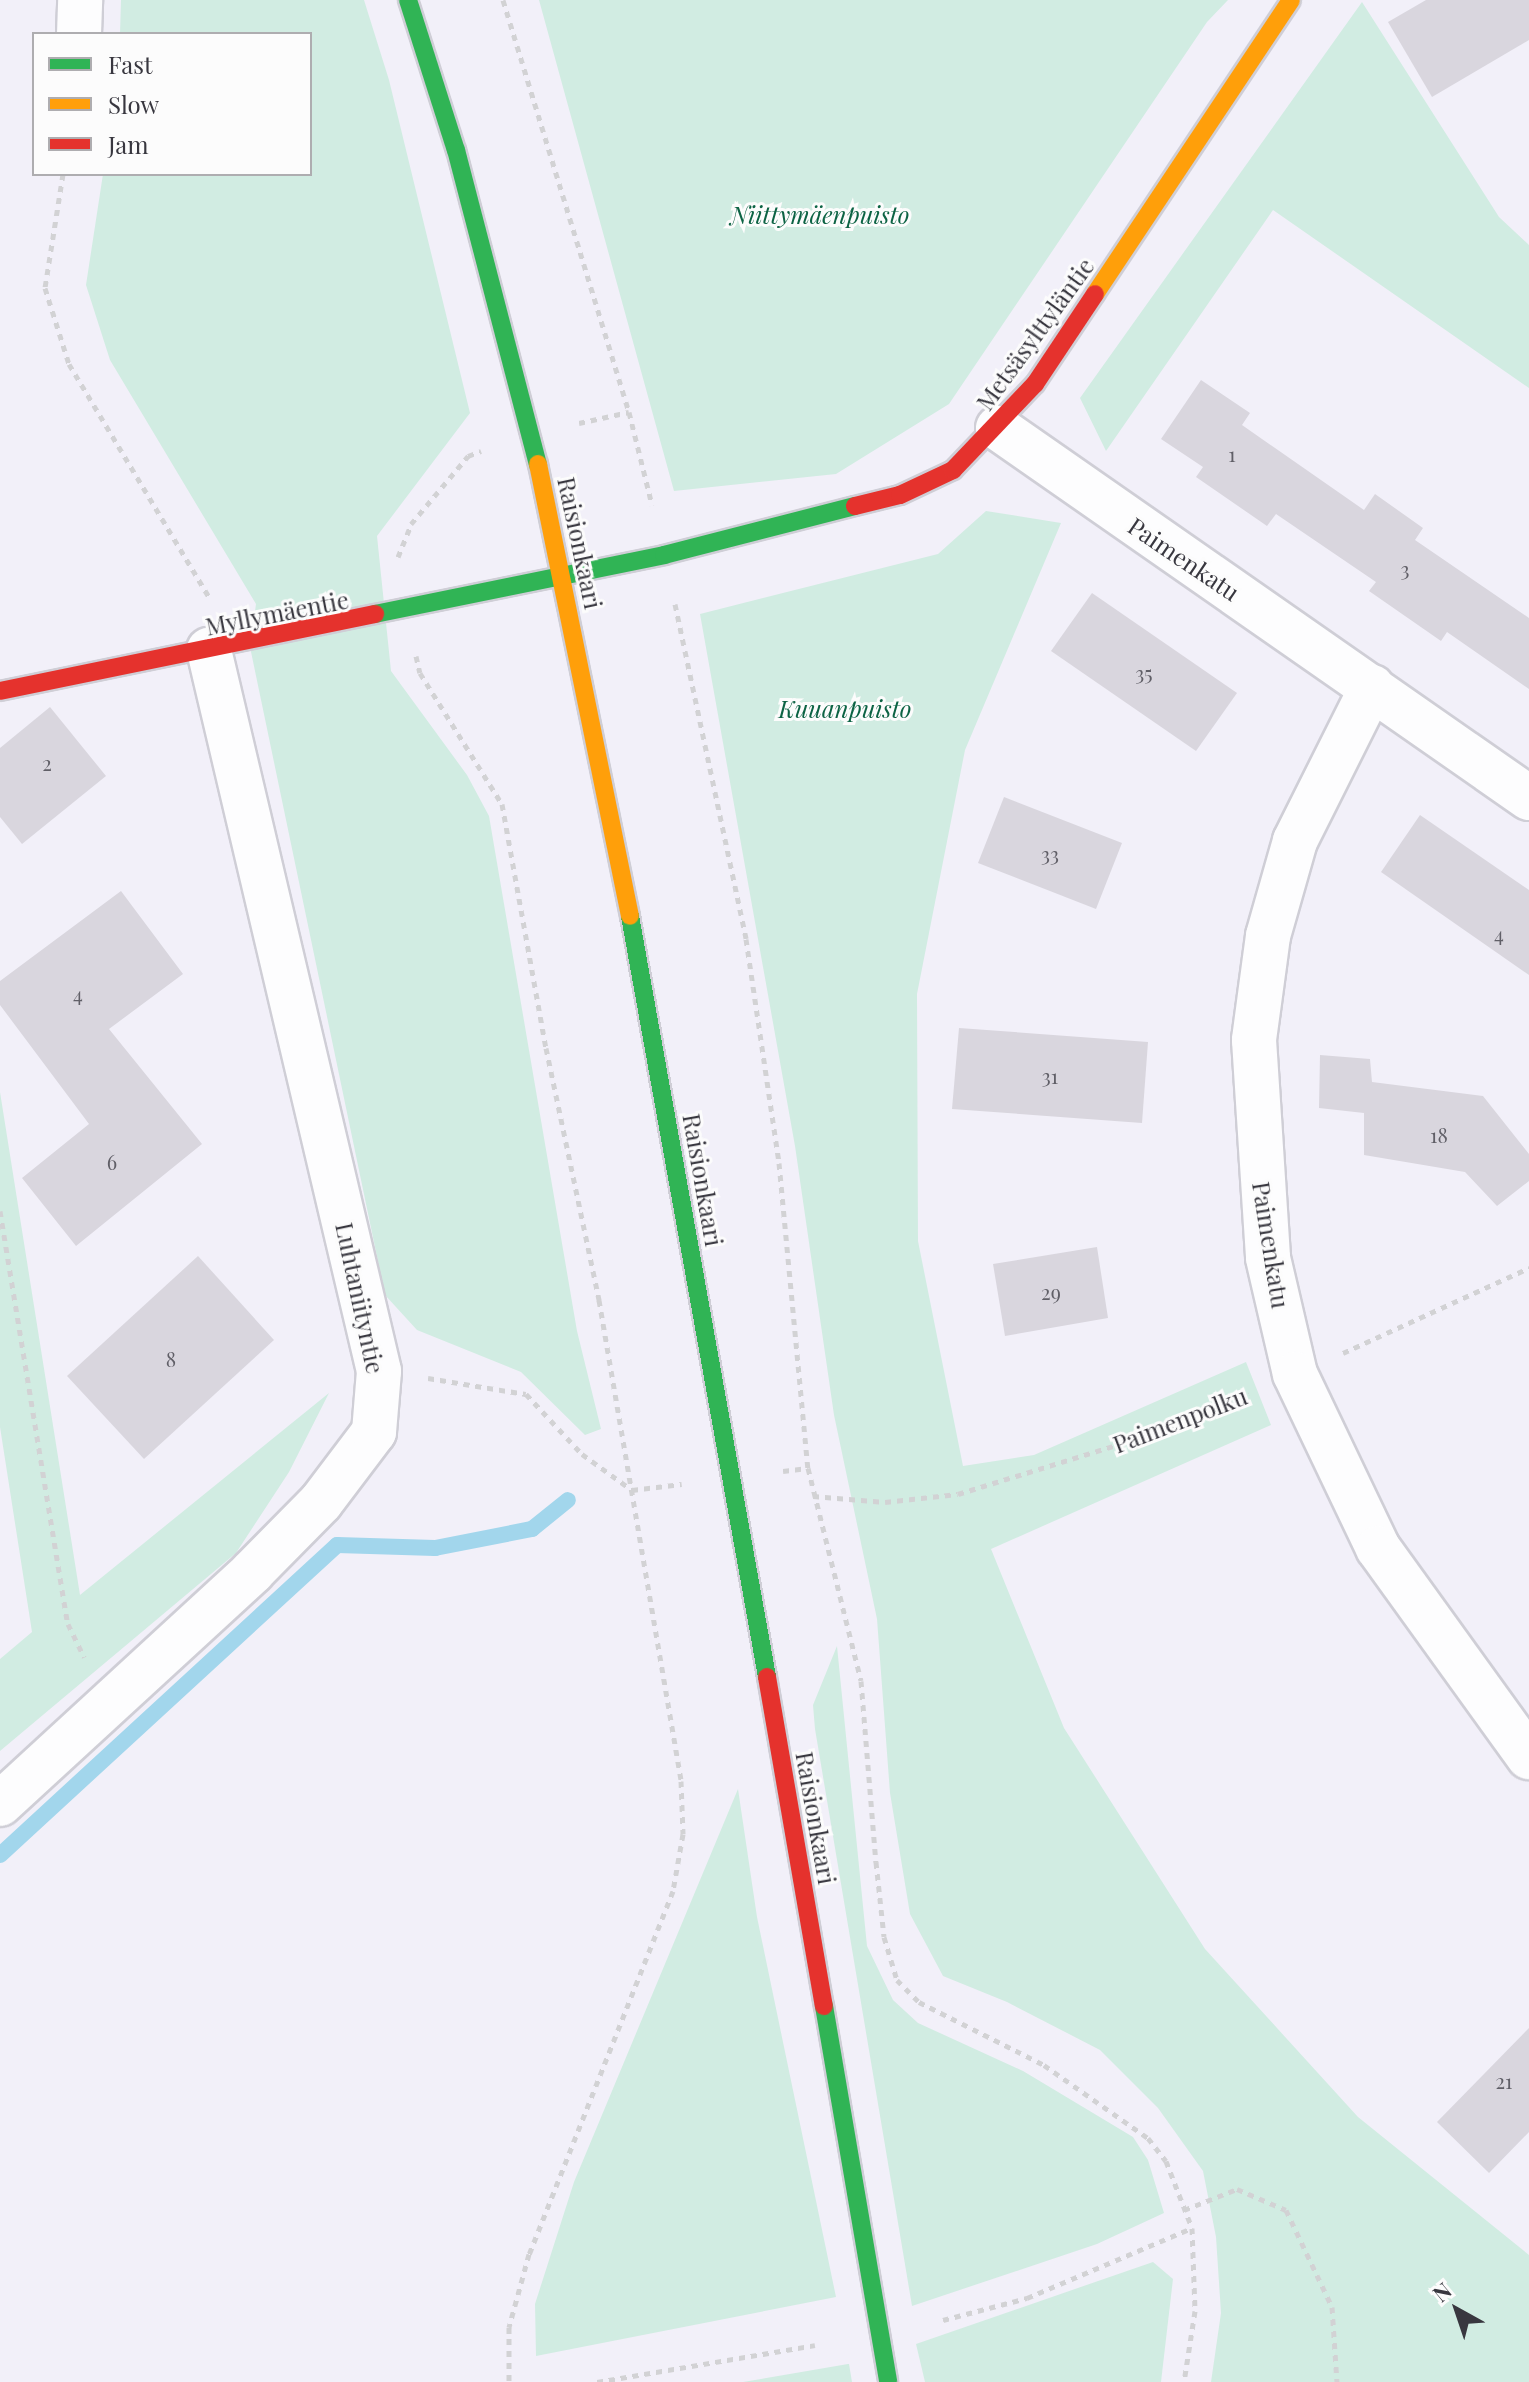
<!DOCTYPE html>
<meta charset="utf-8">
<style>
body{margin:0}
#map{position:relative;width:1529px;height:2382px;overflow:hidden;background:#f2f0f9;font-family:"Playfair Display",serif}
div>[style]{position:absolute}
.green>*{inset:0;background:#d1ece2}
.stream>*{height:16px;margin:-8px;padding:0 8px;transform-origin:8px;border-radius:8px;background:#a2d6ec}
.building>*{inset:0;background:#d9d6de}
.path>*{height:5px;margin-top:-2.5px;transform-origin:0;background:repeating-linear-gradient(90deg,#d2d2d4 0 6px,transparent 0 12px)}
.roads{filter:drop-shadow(2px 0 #cfced6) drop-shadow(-2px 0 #cfced6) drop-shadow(0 2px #cfced6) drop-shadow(0 -2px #cfced6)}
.street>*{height:44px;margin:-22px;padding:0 22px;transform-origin:22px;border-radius:22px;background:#fdfdfe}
.fast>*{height:18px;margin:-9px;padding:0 9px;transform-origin:9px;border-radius:9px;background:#30b455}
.slow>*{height:18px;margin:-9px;padding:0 9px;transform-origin:9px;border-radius:9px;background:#ff9f0a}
.jam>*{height:18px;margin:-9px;padding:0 9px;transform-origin:9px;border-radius:9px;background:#e5322d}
span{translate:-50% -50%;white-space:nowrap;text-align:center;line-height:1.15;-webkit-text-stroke:6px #fcfcfc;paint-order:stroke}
.number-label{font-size:20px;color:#605f67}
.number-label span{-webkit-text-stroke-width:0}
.park-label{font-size:24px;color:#0c6344;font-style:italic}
.street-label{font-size:24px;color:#38373f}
.legend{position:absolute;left:32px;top:32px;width:280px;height:144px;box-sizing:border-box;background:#fcfcfc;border:2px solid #aeadb0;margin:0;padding:10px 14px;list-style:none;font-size:24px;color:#38373f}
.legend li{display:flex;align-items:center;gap:16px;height:40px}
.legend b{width:40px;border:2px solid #aeadb0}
.north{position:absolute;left:1417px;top:2270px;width:80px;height:80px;-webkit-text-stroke:6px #fcfcfc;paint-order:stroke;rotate:320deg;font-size:22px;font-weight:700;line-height:32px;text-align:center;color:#38373f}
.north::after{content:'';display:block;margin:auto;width:28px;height:36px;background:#38373f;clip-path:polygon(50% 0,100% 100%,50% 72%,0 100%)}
</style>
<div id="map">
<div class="green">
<div style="clip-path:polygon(121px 0,364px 0,389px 80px,470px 413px,377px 536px,391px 671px,467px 775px,489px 816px,577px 1331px,601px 1429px,585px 1435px,521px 1372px,417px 1330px,385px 1295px,250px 647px,256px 604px,110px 360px,86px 285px,103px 174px,310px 174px,310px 34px,120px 34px)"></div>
<div style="clip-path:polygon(539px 0,1228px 0,1207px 22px,949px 404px,836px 474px,674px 491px)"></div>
<div style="clip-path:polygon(1362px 2px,1499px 217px,1529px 245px,1529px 388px,1273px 210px,1106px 451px,1080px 398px)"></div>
<div style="clip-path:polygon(986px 511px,1061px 523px,965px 750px,917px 994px,918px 1241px,963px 1466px,1034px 1455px,1246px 1362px,1271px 1425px,991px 1549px,1064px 1728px,1205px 1949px,1358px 2117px,1529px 2255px,1529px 2382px,1211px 2382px,1221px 2313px,1216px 2237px,1203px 2171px,1158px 2108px,1100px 2050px,1007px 2002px,943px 1976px,910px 1914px,890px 1793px,877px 1619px,834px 1415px,795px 1146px,700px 614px,938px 554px)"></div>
<div style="clip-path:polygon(0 1092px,80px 1595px,329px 1393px,289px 1472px,236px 1553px,0 1751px,0 1659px,32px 1632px,0 1427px)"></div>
<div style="clip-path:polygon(837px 1646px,867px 1946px,893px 2000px,918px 2023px,1023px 2071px,1133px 2137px,1148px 2160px,1164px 2213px,1097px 2244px,912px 2306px,815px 1729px,813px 1705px)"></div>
<div style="clip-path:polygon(738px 1789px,757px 1917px,836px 2297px,536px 2356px,535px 2304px,574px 2182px)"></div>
<div style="clip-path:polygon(1153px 2262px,1173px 2279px,1161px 2382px,925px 2382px,916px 2344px)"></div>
<div style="clip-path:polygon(849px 2364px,852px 2382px,743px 2382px,848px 2364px)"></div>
</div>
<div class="stream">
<div style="left:0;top:1855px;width:458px;rotate:-42.6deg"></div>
<div style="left:337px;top:1545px;width:98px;rotate:1.8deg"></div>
<div style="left:435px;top:1548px;width:99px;rotate:-11.1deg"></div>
<div style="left:532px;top:1529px;width:46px;rotate:-38.9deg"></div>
</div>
<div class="building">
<div style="clip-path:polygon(1426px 0,1529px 0,1529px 40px,1432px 97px,1388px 22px)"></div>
<div style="clip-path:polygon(1201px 380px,1250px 413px,1242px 425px,1364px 510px,1375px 494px,1423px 528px,1415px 540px,1529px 618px,1529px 689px,1447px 632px,1441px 641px,1369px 591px,1376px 582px,1276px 514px,1267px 526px,1196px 477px,1203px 467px,1161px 439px)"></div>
<div style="clip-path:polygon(1092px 593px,1237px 693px,1196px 751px,1051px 651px)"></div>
<div style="clip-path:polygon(50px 707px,106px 776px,22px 844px,0 817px,0 748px)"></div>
<div style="clip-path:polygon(1004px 797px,1122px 843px,1096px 909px,978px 863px)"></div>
<div style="clip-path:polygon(1420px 815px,1529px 890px,1529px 975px,1381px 872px)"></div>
<div style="clip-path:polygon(121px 891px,183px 974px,109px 1029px,202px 1144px,76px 1246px,22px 1178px,89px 1124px,0 1005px,0 981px)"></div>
<div style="clip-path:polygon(959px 1028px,1148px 1042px,1142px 1123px,952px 1109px)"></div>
<div style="clip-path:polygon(1320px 1055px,1370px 1059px,1372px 1082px,1483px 1096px,1529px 1154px,1529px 1181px,1497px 1206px,1465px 1172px,1364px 1155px,1364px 1113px,1319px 1108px)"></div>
<div style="clip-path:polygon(1097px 1247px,1108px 1318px,1005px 1336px,993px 1264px)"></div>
<div style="clip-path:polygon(198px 1256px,274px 1340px,144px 1459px,67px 1376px)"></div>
<div style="clip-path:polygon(1529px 2028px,1529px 2132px,1489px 2173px,1437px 2122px)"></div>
</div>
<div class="path">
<div style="left:503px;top:0;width:431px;rotate:73deg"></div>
<div style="left:629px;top:412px;width:96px;rotate:76.1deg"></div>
<div style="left:63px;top:174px;width:115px;rotate:99deg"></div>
<div style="left:45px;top:288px;width:80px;rotate:72.5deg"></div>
<div style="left:69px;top:364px;width:272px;rotate:59deg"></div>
<div style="left:579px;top:423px;width:51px;rotate:-12.4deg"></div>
<div style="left:398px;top:557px;width:35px;rotate:-68deg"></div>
<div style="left:411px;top:524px;width:89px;rotate:-50deg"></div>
<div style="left:468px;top:456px;width:14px;rotate:-21deg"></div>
<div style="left:675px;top:604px;width:342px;rotate:78deg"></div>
<div style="left:746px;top:939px;width:226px;rotate:81.6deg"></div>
<div style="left:779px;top:1163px;width:306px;rotate:84.6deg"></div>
<div style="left:808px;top:1468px;width:219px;rotate:76deg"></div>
<div style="left:861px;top:1681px;width:182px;rotate:85.3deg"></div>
<div style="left:876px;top:1862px;width:75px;rotate:83.9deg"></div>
<div style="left:884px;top:1937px;width:45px;rotate:73.2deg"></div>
<div style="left:897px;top:1980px;width:31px;rotate:45deg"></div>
<div style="left:919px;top:2002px;width:140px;rotate:26.7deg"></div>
<div style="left:1044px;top:2065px;width:127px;rotate:35.1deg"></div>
<div style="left:1148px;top:2138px;width:29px;rotate:52deg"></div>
<div style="left:1166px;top:2161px;width:72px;rotate:68.8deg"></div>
<div style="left:1192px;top:2228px;width:83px;rotate:87.9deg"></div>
<div style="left:1195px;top:2311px;width:72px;rotate:98.8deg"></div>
<div style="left:416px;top:656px;width:17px;rotate:77deg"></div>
<div style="left:420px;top:673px;width:155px;rotate:58deg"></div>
<div style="left:502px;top:804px;width:248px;rotate:79.8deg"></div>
<div style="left:546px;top:1048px;width:258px;rotate:78.1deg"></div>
<div style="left:599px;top:1300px;width:488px;rotate:80.3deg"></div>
<div style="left:681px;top:1781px;width:53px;rotate:87.8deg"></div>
<div style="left:683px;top:1834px;width:58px;rotate:100deg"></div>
<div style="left:673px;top:1891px;width:391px;rotate:111.6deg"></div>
<div style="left:529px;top:2254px;width:76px;rotate:105.3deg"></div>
<div style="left:509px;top:2327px;width:55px;rotate:90deg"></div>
<div style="left:0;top:1211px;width:419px;rotate:80.7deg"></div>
<div style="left:68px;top:1624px;width:37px;rotate:64deg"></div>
<div style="left:1343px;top:1353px;width:205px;rotate:-24.6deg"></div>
<div style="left:428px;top:1378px;width:99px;rotate:9.3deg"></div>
<div style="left:526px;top:1394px;width:82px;rotate:47deg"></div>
<div style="left:582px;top:1454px;width:62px;rotate:35.8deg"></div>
<div style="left:632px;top:1490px;width:50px;rotate:-6.8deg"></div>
<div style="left:783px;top:1471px;width:25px;rotate:-7deg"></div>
<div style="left:813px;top:1496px;width:72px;rotate:4.8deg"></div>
<div style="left:885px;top:1502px;width:73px;rotate:-6.3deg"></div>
<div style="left:958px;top:1494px;width:200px;rotate:-17.2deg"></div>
<div style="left:1149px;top:1435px;width:108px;rotate:-22.8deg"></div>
<div style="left:1184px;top:2210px;width:57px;rotate:-21.6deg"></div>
<div style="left:1237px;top:2189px;width:53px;rotate:23.2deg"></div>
<div style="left:1286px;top:2210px;width:107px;rotate:64.6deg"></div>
<div style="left:1332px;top:2307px;width:75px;rotate:86.2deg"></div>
<div style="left:943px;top:2320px;width:87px;rotate:-14.7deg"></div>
<div style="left:1027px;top:2298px;width:179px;rotate:-23deg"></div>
<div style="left:597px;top:2382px;width:221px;rotate:-9.6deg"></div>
</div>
<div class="roads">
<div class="street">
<div style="left:79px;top:34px;width:34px;rotate:-88deg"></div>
<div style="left:998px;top:428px;width:647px;rotate:34.87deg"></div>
<div style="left:1372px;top:687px;width:172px;rotate:116.6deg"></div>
<div style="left:1295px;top:841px;width:99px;rotate:105.9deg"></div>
<div style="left:1268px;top:936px;width:105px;rotate:97.7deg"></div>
<div style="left:1254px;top:1040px;width:218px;rotate:86.3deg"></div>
<div style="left:1268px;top:1258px;width:119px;rotate:76.9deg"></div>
<div style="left:1295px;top:1374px;width:193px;rotate:64.5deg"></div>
<div style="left:1378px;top:1548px;width:258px;rotate:54.2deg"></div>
<div style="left:0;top:1804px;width:343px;rotate:-42.6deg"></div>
<div style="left:252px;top:1572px;width:98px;rotate:-45.4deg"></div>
<div style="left:321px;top:1502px;width:88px;rotate:-52.9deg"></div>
<div style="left:374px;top:1432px;width:61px;rotate:-85.3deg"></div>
<div style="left:379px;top:1371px;width:741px;rotate:-103.27deg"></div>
</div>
<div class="fast">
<div style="left:408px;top:0;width:157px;rotate:72.3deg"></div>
<div style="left:456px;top:150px;width:325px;rotate:75.4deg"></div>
<div style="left:375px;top:614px;width:295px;rotate:-11.5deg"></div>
<div style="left:664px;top:555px;width:197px;rotate:-14.4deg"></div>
<div style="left:630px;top:916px;width:773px;rotate:79.79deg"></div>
<div style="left:824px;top:2006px;width:381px;rotate:80.3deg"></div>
</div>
<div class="slow">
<div style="left:1095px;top:294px;width:353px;rotate:-56.3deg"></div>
<div style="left:538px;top:464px;width:461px;rotate:78.5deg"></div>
</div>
<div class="jam">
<div style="left:855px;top:506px;width:46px;rotate:-13.7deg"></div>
<div style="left:900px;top:495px;width:59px;rotate:-25.3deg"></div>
<div style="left:953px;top:470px;width:119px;rotate:-46.4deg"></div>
<div style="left:1035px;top:384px;width:108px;rotate:-56.3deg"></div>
<div style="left:0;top:691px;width:383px;rotate:-11.6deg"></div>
<div style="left:767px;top:1677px;width:334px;rotate:80.2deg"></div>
</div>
</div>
<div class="number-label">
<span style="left:1232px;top:453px">1</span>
<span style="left:1405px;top:568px">3</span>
<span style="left:1144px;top:672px">35</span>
<span style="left:47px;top:762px">2</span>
<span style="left:1050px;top:853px">33</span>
<span style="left:1499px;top:933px">4</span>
<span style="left:78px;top:993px">4</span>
<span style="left:1050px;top:1075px">31</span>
<span style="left:1439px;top:1134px">18</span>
<span style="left:112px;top:1161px">6</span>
<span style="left:1051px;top:1291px">29</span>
<span style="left:171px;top:1358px">8</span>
<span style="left:1504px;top:2080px">21</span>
</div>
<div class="park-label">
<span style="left:820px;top:215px">Niittymäenpuisto</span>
<span style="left:845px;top:709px">Kuuanpuisto</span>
</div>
<div class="street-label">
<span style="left:1035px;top:334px;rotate:-54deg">Metsäsylttyläntie</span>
<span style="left:580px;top:543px;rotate:78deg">Raisionkaari</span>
<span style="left:1184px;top:559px;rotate:34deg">Paimenkatu</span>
<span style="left:277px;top:613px;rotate:-11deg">Myllymäentie</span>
<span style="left:703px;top:1180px;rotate:80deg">Raisionkaari</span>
<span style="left:1271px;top:1245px;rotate:81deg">Paimenkatu</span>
<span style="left:360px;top:1298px;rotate:78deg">Luhtaniityntie</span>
<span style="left:1180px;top:1420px;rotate:-21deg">Paimenpolku</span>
<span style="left:816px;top:1818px;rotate:80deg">Raisionkaari</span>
</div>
<ul class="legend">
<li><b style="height:10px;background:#30b455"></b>Fast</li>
<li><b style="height:10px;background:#ff9f0a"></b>Slow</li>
<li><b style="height:10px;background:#e5322d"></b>Jam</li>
</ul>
<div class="north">N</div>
</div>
